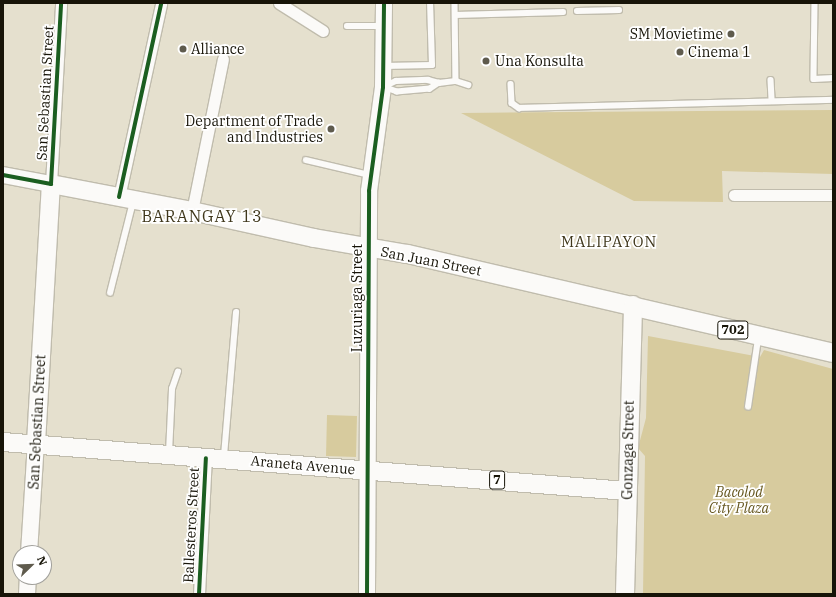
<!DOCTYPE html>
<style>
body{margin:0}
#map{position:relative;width:836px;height:597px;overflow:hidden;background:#e5e0ce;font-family:"IBM Plex Serif",serif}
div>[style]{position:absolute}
.green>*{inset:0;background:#d7cb9e}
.roads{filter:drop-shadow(1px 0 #c0bcad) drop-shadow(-1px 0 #c0bcad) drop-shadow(0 1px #c0bcad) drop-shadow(0 -1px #c0bcad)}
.lane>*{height:5.5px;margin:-2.75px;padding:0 2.75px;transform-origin:2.75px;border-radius:2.75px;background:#fbfaf8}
.street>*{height:11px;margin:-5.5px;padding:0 5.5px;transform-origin:5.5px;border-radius:5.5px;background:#fbfaf8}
.secondary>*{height:16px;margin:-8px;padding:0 8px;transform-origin:8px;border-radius:8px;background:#fbfaf8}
.primary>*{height:18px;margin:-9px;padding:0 9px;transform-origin:9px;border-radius:9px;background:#fbfaf8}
.cycleway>*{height:4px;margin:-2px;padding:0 2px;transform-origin:2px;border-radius:2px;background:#1b5e20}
.dots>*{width:11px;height:11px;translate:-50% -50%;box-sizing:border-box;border:2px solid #fff;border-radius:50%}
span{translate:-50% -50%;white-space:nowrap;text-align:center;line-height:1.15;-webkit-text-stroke:3.5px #fff;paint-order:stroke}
.shield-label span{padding:1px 3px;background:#fff;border:1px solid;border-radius:3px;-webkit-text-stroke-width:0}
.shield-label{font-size:13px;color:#171408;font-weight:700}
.poi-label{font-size:14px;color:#171408}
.right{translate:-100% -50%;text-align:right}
.left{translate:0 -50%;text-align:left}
.street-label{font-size:14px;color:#171408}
.park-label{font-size:14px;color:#65561e;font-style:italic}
.neighbourhood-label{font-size:15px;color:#3f371b;letter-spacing:1px}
.quarter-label{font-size:16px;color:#3f371b;letter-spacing:1px}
.frame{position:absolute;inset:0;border:4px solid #171408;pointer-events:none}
.north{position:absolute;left:12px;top:545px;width:40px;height:40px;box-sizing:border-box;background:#fff;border:1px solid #a2a19c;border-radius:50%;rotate:67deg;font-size:11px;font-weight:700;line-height:16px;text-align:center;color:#171408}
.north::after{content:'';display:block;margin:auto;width:14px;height:18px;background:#5f5b4d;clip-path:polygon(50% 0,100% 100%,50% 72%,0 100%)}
</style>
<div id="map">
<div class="green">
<div style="clip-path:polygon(833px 110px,833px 174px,722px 171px,723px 202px,634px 201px,461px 113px)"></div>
<div style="clip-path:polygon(648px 336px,760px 357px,764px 350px,833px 369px,833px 594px,643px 594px,645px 456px,638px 448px,646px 418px)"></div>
<div style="clip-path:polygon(327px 415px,357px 416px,356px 457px,326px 456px)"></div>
</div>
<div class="roads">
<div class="lane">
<div style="left:455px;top:3px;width:78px;rotate:89.3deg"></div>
<div style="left:456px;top:81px;width:13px;rotate:18deg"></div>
<div style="left:815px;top:3px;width:76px;rotate:90.8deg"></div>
<div style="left:814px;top:79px;width:19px;rotate:-3deg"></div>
<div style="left:577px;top:11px;width:42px;rotate:-1.4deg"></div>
<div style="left:455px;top:15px;width:108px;rotate:-1.6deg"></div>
<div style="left:347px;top:26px;width:35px"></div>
<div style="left:384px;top:66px;width:48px;rotate:-1.2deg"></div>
<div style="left:432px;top:65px;width:62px;rotate:-91.8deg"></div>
<div style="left:428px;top:80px;width:11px;rotate:15deg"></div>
<div style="left:439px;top:83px;width:11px;rotate:146deg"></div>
<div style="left:430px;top:89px;width:33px;rotate:175deg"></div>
<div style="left:397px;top:92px;width:15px;rotate:-160deg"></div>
<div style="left:383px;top:87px;width:14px;rotate:-25deg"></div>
<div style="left:396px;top:81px;width:32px;rotate:-2deg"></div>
<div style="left:771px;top:80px;width:21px;rotate:87deg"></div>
<div style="left:439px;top:83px;width:17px;rotate:-7deg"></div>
<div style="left:511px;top:84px;width:19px;rotate:87deg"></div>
<div style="left:512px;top:103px;width:9px;rotate:36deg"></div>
<div style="left:519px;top:108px;width:314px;rotate:-1.5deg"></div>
<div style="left:306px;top:160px;width:66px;rotate:13.2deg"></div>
<div style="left:110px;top:293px;width:94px;rotate:-75.8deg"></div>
<div style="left:748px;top:407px;width:69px;rotate:-81.6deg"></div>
<div style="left:169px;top:453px;width:64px;rotate:-87.3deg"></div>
<div style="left:172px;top:389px;width:18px;rotate:-71deg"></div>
<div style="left:224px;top:456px;width:144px;rotate:-85.2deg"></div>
</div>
<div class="street">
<div style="left:279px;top:3px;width:52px;rotate:32.5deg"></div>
<div style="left:51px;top:184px;width:181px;rotate:-86.8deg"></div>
<div style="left:734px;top:195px;width:99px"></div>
<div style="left:119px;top:197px;width:198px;rotate:-77.7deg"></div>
<div style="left:192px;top:211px;width:155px;rotate:-78.5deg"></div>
<div style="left:199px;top:594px;width:136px;rotate:-87.1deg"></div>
</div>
<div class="secondary">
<div style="left:3px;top:175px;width:49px;rotate:10.6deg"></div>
<div style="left:29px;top:553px;width:110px;rotate:-86.4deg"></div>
<div style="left:27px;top:594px;width:17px;rotate:-87deg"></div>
<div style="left:367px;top:594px;width:403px;rotate:-89.7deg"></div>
<div style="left:369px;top:191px;width:105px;rotate:-82.3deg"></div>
<div style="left:383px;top:87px;width:84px;rotate:-89.3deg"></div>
</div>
<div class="primary">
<div style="left:3px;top:442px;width:626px;rotate:4.49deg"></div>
<div style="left:36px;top:443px;width:259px;rotate:-86.7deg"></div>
<div style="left:51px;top:184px;width:144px;rotate:10.8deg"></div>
<div style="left:192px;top:211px;width:125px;rotate:12.5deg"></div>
<div style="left:314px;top:238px;width:95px;rotate:9.7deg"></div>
<div style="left:408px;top:254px;width:436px;rotate:13.1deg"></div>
<div style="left:625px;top:594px;width:289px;rotate:-88.4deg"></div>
</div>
</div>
<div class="cycleway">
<div style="left:3px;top:175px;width:49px;rotate:10.6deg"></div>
<div style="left:51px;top:184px;width:181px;rotate:-86.8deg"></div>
<div style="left:119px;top:197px;width:198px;rotate:-77.7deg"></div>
<div style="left:199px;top:594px;width:136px;rotate:-87.1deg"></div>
<div style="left:367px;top:594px;width:403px;rotate:-89.7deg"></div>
<div style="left:369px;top:191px;width:105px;rotate:-82.3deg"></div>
<div style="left:383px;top:87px;width:84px;rotate:-89.3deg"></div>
</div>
<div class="dots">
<div style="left:731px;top:34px;background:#5f5b4d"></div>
<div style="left:183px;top:49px;background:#5f5b4d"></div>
<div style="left:680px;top:52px;background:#5f5b4d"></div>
<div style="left:486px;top:61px;background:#5f5b4d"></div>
<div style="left:331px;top:129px;background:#5f5b4d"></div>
</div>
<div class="shield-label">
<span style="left:733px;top:330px">702</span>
<span style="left:497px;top:480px">7</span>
</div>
<div class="poi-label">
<span class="right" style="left:723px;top:34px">SM Movietime</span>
<span class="left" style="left:191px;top:49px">Alliance</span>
<span class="left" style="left:688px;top:52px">Cinema 1</span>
<span class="left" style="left:495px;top:61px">Una Konsulta</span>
<span class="right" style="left:323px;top:129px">Department of Trade<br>and Industries</span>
</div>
<div class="street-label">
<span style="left:45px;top:93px;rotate:-87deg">San Sebastian Street</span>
<span style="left:431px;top:261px;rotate:11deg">San Juan Street</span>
<span style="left:357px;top:298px;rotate:-90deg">Luzuriaga Street</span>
<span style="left:37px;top:422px;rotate:-87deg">San Sebastian Street</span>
<span style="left:628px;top:450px;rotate:-89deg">Gonzaga Street</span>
<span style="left:303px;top:465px;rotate:5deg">Araneta Avenue</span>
<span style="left:191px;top:525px;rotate:-87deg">Ballesteros Street</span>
</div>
<div class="park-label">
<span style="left:739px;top:500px">Bacolod<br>City Plaza</span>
</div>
<div class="neighbourhood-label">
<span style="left:609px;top:242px">MALIPAYON</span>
</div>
<div class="quarter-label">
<span style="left:202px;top:216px">BARANGAY 13</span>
</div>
<div class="frame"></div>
<div class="north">N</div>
</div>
